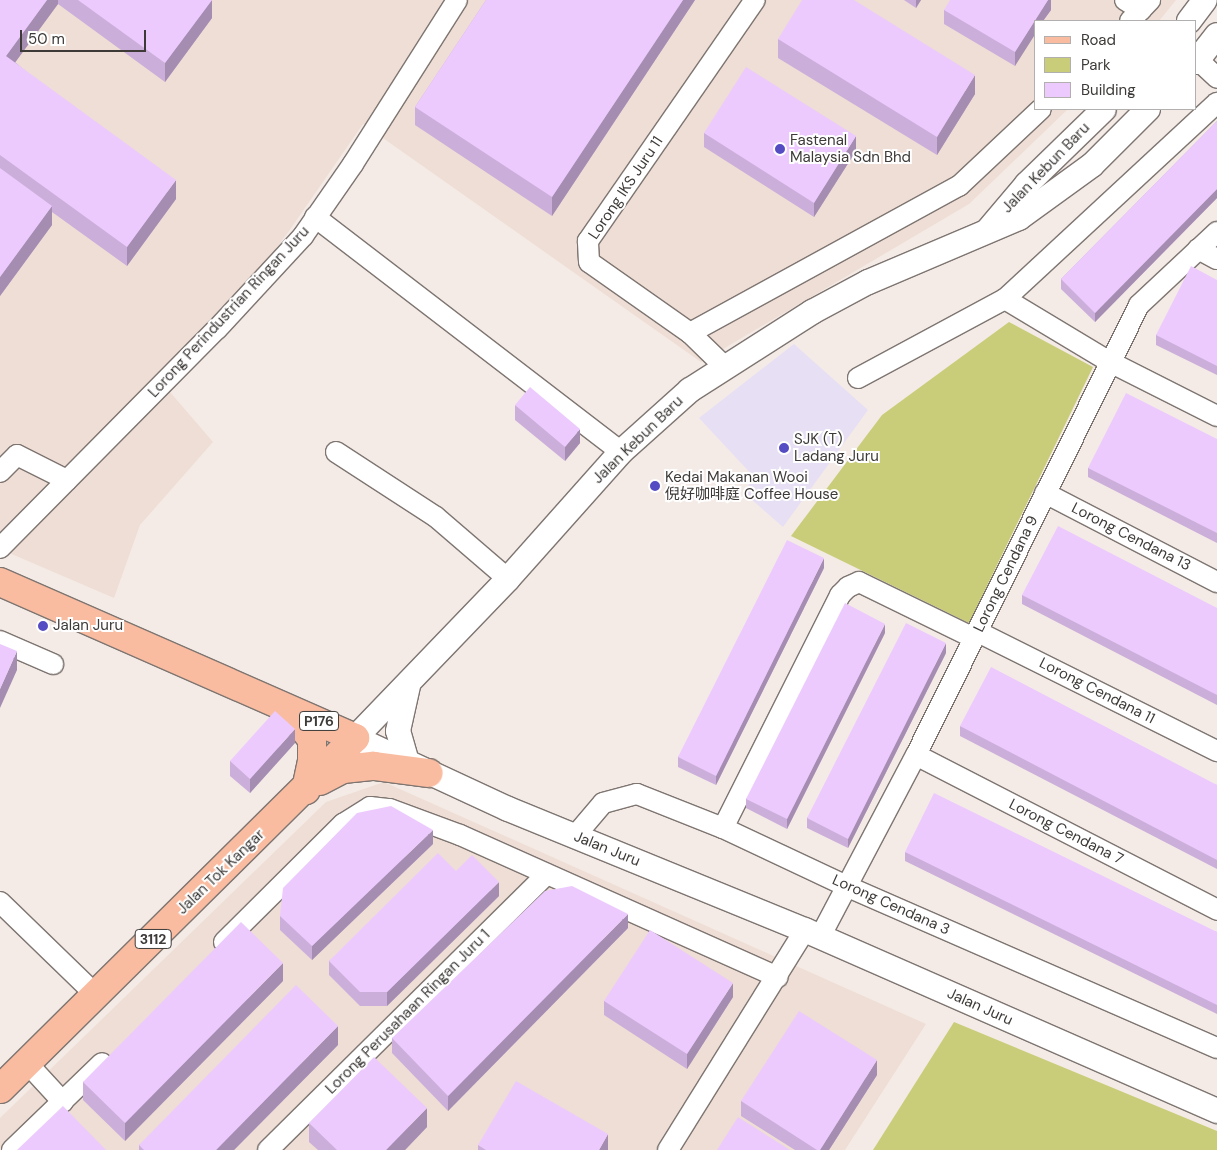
<!DOCTYPE html>
<meta charset="utf-8">
<style>
body{margin:0}
#map{position:relative;width:1217px;height:1150px;overflow:hidden;background:#f4ebe6;font-family:"DM Sans","Noto Sans SC",sans-serif}
div>[style]{position:absolute}
.built>*{inset:0;background:#efded5}
.education>*{inset:0;background:#e7dff4}
.green>*{inset:0;background:#c9cd7a}
.roads{filter:drop-shadow(1px 0 #7e7571) drop-shadow(-1px 0 #7e7571) drop-shadow(0 1px #7e7571) drop-shadow(0 -1px #7e7571)}
.minor>*{height:20px;margin:-10px;padding:0 10px;transform-origin:10px;border-radius:10px;background:#fff}
.tertiary>*{height:24px;margin:-12px;padding:0 12px;transform-origin:12px;border-radius:12px;background:#fff}
.primary>*{height:28px;margin:-14px;padding:0 14px;transform-origin:14px;border-radius:14px;background:#fabca0}
.wall>*{inset:0;background:#cbaeda}
.shaded-wall>*{inset:0;background:#a58db1}
.building>*{inset:0;background:#eccafd}
.dots>*{width:14px;height:14px;translate:-50% -50%;box-sizing:border-box;border:2px solid #fff;border-radius:50%}
span{translate:-50% -50%;white-space:nowrap;text-align:center;line-height:1.15;-webkit-text-stroke:4px #fff;paint-order:stroke}
.shield-label span{padding:1px 4px;background:#fff;border:1px solid;border-radius:4px;-webkit-text-stroke-width:0}
.shield-label{font-size:14px;color:#3d3a38;font-weight:700}
.poi-label{font-size:15px;color:#3d3a38}
.left{translate:0 -50%;text-align:left}
.street-label{font-size:15px;color:#3d3a38}
.legend{position:absolute;left:1034px;top:20px;width:162px;height:90px;box-sizing:border-box;background:#fff;border:1px solid #b1b0af;margin:0;padding:6px 9px;list-style:none;font-size:15px;color:#3d3a38}
.legend li{display:flex;align-items:center;gap:10px;height:25px}
.legend b{width:25px;border:1px solid #b1b0af}
.scale{position:absolute;left:20px;top:30px;width:126px;height:22px;box-sizing:border-box;border:2px solid #3d3a38;border-top:0;padding-left:6px;font-size:15px;line-height:18px;white-space:nowrap;color:#3d3a38;-webkit-text-stroke:4px #fff;paint-order:stroke}
</style>
<div id="map">
<div class="built">
<div style="clip-path:polygon(0 0,1176px 0,1159px 21px,1036px 21px,1036px 109px,1068px 109px,969px 204px,701px 362px,363px 124px,289px 231px,170px 392px,213px 442px,140px 525px,114px 598px,0 549px)"></div>
<div style="clip-path:polygon(384px 782px,926px 1024px,845px 1150px,0 1150px,0 1118px,326px 802px)"></div>
</div>
<div class="education">
<div style="clip-path:polygon(794px 344px,868px 410px,783px 527px,743px 492px,755px 478px,699px 418px)"></div>
</div>
<div class="green">
<div style="clip-path:polygon(1009px 322px,1093px 367px,969px 623px,791px 536px,882px 415px)"></div>
<div style="clip-path:polygon(954px 1022px,1217px 1131px,1217px 1150px,873px 1150px)"></div>
</div>
<div class="roads">
<div class="minor">
<div style="left:1125px;top:0;width:19px;rotate:32deg"></div>
<div style="left:1130px;top:21px;width:29px;rotate:-46deg"></div>
<div style="left:1198px;top:60px;width:26px;rotate:43deg"></div>
<div style="left:315px;top:217px;width:386px;rotate:37.5deg"></div>
<div style="left:1198px;top:249px;width:21px;rotate:28deg"></div>
<div style="left:1005px;top:299px;width:122px;rotate:31deg"></div>
<div style="left:1110px;top:362px;width:120px;rotate:26.8deg"></div>
<div style="left:690px;top:333px;width:307px;rotate:-28.7deg"></div>
<div style="left:959px;top:186px;width:112px;rotate:-43.2deg"></div>
<div style="left:725px;top:367px;width:49px;rotate:-135.8deg"></div>
<div style="left:690px;top:333px;width:123px;rotate:-144.9deg"></div>
<div style="left:589px;top:262px;width:21px;rotate:-93deg"></div>
<div style="left:588px;top:241px;width:293px;rotate:-55.3deg"></div>
<div style="left:858px;top:378px;width:167px;rotate:-28.3deg"></div>
<div style="left:1005px;top:299px;width:289px;rotate:-42.8deg"></div>
<div style="left:336px;top:452px;width:119px;rotate:33deg"></div>
<div style="left:436px;top:517px;width:95px;rotate:40.7deg"></div>
<div style="left:0;top:472px;width:24px;rotate:-45deg"></div>
<div style="left:17px;top:455px;width:56px;rotate:26.6deg"></div>
<div style="left:1045px;top:493px;width:194px;rotate:27.4deg"></div>
<div style="left:0;top:548px;width:308px;rotate:-45.3deg"></div>
<div style="left:217px;top:329px;width:127px;rotate:-47.2deg"></div>
<div style="left:303px;top:236px;width:88px;rotate:-55.2deg"></div>
<div style="left:353px;top:164px;width:194px;rotate:-57.6deg"></div>
<div style="left:978px;top:632px;width:267px;rotate:26.5deg"></div>
<div style="left:0;top:641px;width:58px;rotate:23.5deg"></div>
<div style="left:916px;top:755px;width:339px;rotate:27.2deg"></div>
<div style="left:723px;top:828px;width:261px;rotate:-63.3deg"></div>
<div style="left:840px;top:595px;width:11px;rotate:-45deg"></div>
<div style="left:848px;top:587px;width:12px;rotate:-24deg"></div>
<div style="left:859px;top:582px;width:128px;rotate:26deg"></div>
<div style="left:575px;top:836px;width:43px;rotate:-49.7deg"></div>
<div style="left:603px;top:803px;width:35px;rotate:-15deg"></div>
<div style="left:637px;top:794px;width:92px;rotate:21.6deg"></div>
<div style="left:723px;top:828px;width:136px;rotate:25.2deg"></div>
<div style="left:846px;top:886px;width:405px;rotate:23.6deg"></div>
<div style="left:0;top:902px;width:134px;rotate:44.1deg"></div>
<div style="left:820px;top:937px;width:206px;rotate:-62.2deg"></div>
<div style="left:916px;top:755px;width:502px;rotate:-63.64deg"></div>
<div style="left:1139px;top:305px;width:107px;rotate:-43.1deg"></div>
<div style="left:224px;top:942px;width:168px;rotate:-44.8deg"></div>
<div style="left:343px;top:824px;width:32px;rotate:-32deg"></div>
<div style="left:370px;top:807px;width:20px;rotate:6deg"></div>
<div style="left:390px;top:809px;width:75px;rotate:20.4deg"></div>
<div style="left:460px;top:835px;width:348px;rotate:24.1deg"></div>
<div style="left:27px;top:1063px;width:53px;rotate:47.3deg"></div>
<div style="left:12px;top:1150px;width:125px;rotate:-44deg"></div>
<div style="left:268px;top:1150px;width:392px;rotate:-44.7deg"></div>
<div style="left:668px;top:1150px;width:259px;rotate:-58.1deg"></div>
</div>
<div class="tertiary">
<div style="left:1189px;top:21px;width:26px;rotate:-53deg"></div>
<div style="left:1196px;top:62px;width:34px;rotate:-52deg"></div>
<div style="left:1148px;top:109px;width:79px;rotate:135deg"></div>
<div style="left:1092px;top:165px;width:90px;rotate:144deg"></div>
<div style="left:1019px;top:218px;width:164px;rotate:157deg"></div>
<div style="left:868px;top:282px;width:64px;rotate:151.8deg"></div>
<div style="left:812px;top:312px;width:145px;rotate:147.4deg"></div>
<div style="left:690px;top:390px;width:93px;rotate:138.1deg"></div>
<div style="left:621px;top:452px;width:170px;rotate:131.7deg"></div>
<div style="left:508px;top:579px;width:221px;rotate:133.9deg"></div>
<div style="left:355px;top:738px;width:169px;rotate:24.9deg"></div>
<div style="left:508px;top:809px;width:321px;rotate:22.2deg"></div>
<div style="left:805px;top:930px;width:450px;rotate:23.7deg"></div>
<div style="left:989px;top:229px;width:59px;rotate:-49.8deg"></div>
<div style="left:1027px;top:184px;width:107px;rotate:-44.2deg"></div>
<div style="left:407px;top:762px;width:32px;rotate:-106deg"></div>
<div style="left:398px;top:731px;width:46px;rotate:-77.5deg"></div>
</div>
<div class="primary">
<div style="left:0;top:582px;width:388px;rotate:23.7deg"></div>
<div style="left:355px;top:738px;width:499px;rotate:135.3deg"></div>
<div style="left:289px;top:710px;width:37px;rotate:52deg"></div>
<div style="left:312px;top:739px;width:22px;rotate:90deg"></div>
<div style="left:312px;top:761px;width:30px;rotate:102deg"></div>
<div style="left:320px;top:781px;width:26px;rotate:-28deg"></div>
<div style="left:343px;top:769px;width:31px;rotate:-6deg"></div>
<div style="left:374px;top:766px;width:55px;rotate:7.3deg"></div>
</div>
</div>
<div class="wall">
<div style="clip-path:polygon(0 0,212px 0,212px 18px,165px 82px,58px 4px,15px 62px,176px 199px,127px 266px,52px 212px,52px 225px,0 296px)"></div>
<div style="clip-path:polygon(486px 0,695px 0,552px 216px,415px 125px,415px 107px)"></div>
<div style="clip-path:polygon(904px 0,921px 0,916px 8px)"></div>
<div style="clip-path:polygon(1051px 0,1051px 10px,1043px 21px,1036px 21px,1015px 66px,944px 24px,944px 10px)"></div>
<div style="clip-path:polygon(778px 39px,975px 94px,937px 155px,778px 58px)"></div>
<div style="clip-path:polygon(1217px 121px,1217px 198px,1095px 322px,1061px 289px,1061px 279px)"></div>
<div style="clip-path:polygon(704px 133px,856px 151px,814px 217px,704px 147px)"></div>
<div style="clip-path:polygon(1217px 280px,1217px 375px,1156px 345px,1156px 335px)"></div>
<div style="clip-path:polygon(515px 405px,580px 443px,565px 461px,515px 420px)"></div>
<div style="clip-path:polygon(1217px 439px,1217px 543px,1088px 477px,1088px 468px)"></div>
<div style="clip-path:polygon(824px 568px,716px 785px,678px 767px,678px 757px)"></div>
<div style="clip-path:polygon(1022px 595px,1217px 608px,1217px 705px,1022px 604px)"></div>
<div style="clip-path:polygon(885px 633px,787px 829px,746px 808px,746px 799px)"></div>
<div style="clip-path:polygon(946px 653px,848px 848px,807px 828px,807px 818px)"></div>
<div style="clip-path:polygon(960px 726px,1217px 785px,1217px 869px,960px 736px)"></div>
<div style="clip-path:polygon(295px 743px,250px 793px,230px 776px,230px 761px)"></div>
<div style="clip-path:polygon(433px 844px,312px 960px,280px 930px,280px 916px)"></div>
<div style="clip-path:polygon(905px 852px,1217px 932px,1217px 1014px,905px 861px)"></div>
<div style="clip-path:polygon(456px 871px,499px 896px,387px 1006px,360px 1006px,329px 975px,329px 961px)"></div>
<div style="clip-path:polygon(628px 928px,448px 1111px,392px 1053px,392px 1038px)"></div>
<div style="clip-path:polygon(283px 981px,125px 1141px,83px 1100px,83px 1082px)"></div>
<div style="clip-path:polygon(733px 997px,687px 1069px,604px 1015px,604px 1001px)"></div>
<div style="clip-path:polygon(338px 1045px,234px 1150px,139px 1150px,139px 1145px)"></div>
<div style="clip-path:polygon(877px 1075px,829px 1150px,795px 1150px,741px 1116px,741px 1101px)"></div>
<div style="clip-path:polygon(309px 1123px,427px 1127px,405px 1150px,318px 1150px,309px 1142px)"></div>
<div style="clip-path:polygon(478px 1145px,608px 1150px,478px 1150px)"></div>
</div>
<div class="shaded-wall">
<div style="clip-path:polygon(47px 0,58px 0,58px 4px,6px 75px,6px 56px)"></div>
<div style="clip-path:polygon(212px 0,212px 18px,165px 82px,165px 63px)"></div>
<div style="clip-path:polygon(683px 0,695px 0,552px 216px,552px 197px)"></div>
<div style="clip-path:polygon(916px 0,921px 0,916px 8px)"></div>
<div style="clip-path:polygon(1048px 0,1051px 0,1051px 10px,1043px 21px,1036px 21px,1036px 33px,1015px 66px,1015px 52px)"></div>
<div style="clip-path:polygon(975px 75px,975px 94px,937px 155px,937px 137px)"></div>
<div style="clip-path:polygon(856px 136px,856px 151px,814px 217px,814px 203px)"></div>
<div style="clip-path:polygon(176px 180px,176px 199px,127px 266px,127px 247px)"></div>
<div style="clip-path:polygon(1217px 189px,1217px 198px,1095px 322px,1095px 313px)"></div>
<div style="clip-path:polygon(52px 206px,52px 225px,0 296px,0 277px)"></div>
<div style="clip-path:polygon(580px 429px,580px 443px,565px 461px,565px 447px)"></div>
<div style="clip-path:polygon(824px 558px,824px 568px,716px 785px,716px 776px)"></div>
<div style="clip-path:polygon(885px 624px,885px 633px,787px 829px,787px 819px)"></div>
<div style="clip-path:polygon(946px 643px,946px 653px,848px 848px,848px 839px)"></div>
<div style="clip-path:polygon(17px 651px,17px 670px,0 708px,0 689px)"></div>
<div style="clip-path:polygon(295px 729px,295px 743px,250px 793px,250px 779px)"></div>
<div style="clip-path:polygon(433px 830px,433px 844px,312px 960px,312px 946px)"></div>
<div style="clip-path:polygon(499px 882px,499px 896px,387px 1006px,387px 992px)"></div>
<div style="clip-path:polygon(628px 914px,628px 928px,448px 1111px,448px 1096px)"></div>
<div style="clip-path:polygon(283px 963px,283px 981px,125px 1141px,125px 1123px)"></div>
<div style="clip-path:polygon(733px 983px,733px 997px,687px 1069px,687px 1054px)"></div>
<div style="clip-path:polygon(338px 1026px,338px 1045px,234px 1150px,216px 1150px)"></div>
<div style="clip-path:polygon(877px 1060px,877px 1075px,829px 1150px,820px 1150px)"></div>
<div style="clip-path:polygon(427px 1108px,427px 1127px,405px 1150px,386px 1150px)"></div>
<div style="clip-path:polygon(608px 1134px,608px 1150px,599px 1150px)"></div>
</div>
<div class="building">
<div style="clip-path:polygon(0 0,47px 0,6px 56px,176px 180px,127px 247px,0 155px)"></div>
<div style="clip-path:polygon(78px 0,212px 0,165px 63px)"></div>
<div style="clip-path:polygon(486px 0,683px 0,552px 197px,415px 107px)"></div>
<div style="clip-path:polygon(802px 0,854px 0,975px 75px,937px 137px,778px 39px)"></div>
<div style="clip-path:polygon(950px 0,1048px 0,1015px 52px,944px 10px)"></div>
<div style="clip-path:polygon(746px 67px,856px 136px,814px 203px,704px 133px)"></div>
<div style="clip-path:polygon(1217px 121px,1217px 189px,1095px 313px,1061px 279px)"></div>
<div style="clip-path:polygon(0 168px,52px 206px,0 277px)"></div>
<div style="clip-path:polygon(1191px 266px,1217px 280px,1217px 366px,1156px 335px)"></div>
<div style="clip-path:polygon(530px 387px,580px 429px,565px 447px,515px 405px)"></div>
<div style="clip-path:polygon(1126px 393px,1217px 439px,1217px 533px,1088px 468px)"></div>
<div style="clip-path:polygon(1058px 526px,1217px 608px,1217px 695px,1022px 595px)"></div>
<div style="clip-path:polygon(787px 540px,824px 558px,716px 776px,678px 757px)"></div>
<div style="clip-path:polygon(845px 603px,885px 624px,787px 819px,746px 799px)"></div>
<div style="clip-path:polygon(906px 623px,946px 643px,848px 839px,807px 818px)"></div>
<div style="clip-path:polygon(0 644px,17px 651px,0 689px)"></div>
<div style="clip-path:polygon(991px 667px,1217px 785px,1217px 860px,960px 726px)"></div>
<div style="clip-path:polygon(275px 711px,295px 729px,250px 779px,230px 761px)"></div>
<div style="clip-path:polygon(934px 793px,1217px 932px,1217px 1005px,905px 852px)"></div>
<div style="clip-path:polygon(391px 806px,433px 830px,312px 946px,280px 916px,283px 888px,357px 813px)"></div>
<div style="clip-path:polygon(438px 853px,456px 871px,472px 855px,499px 882px,387px 992px,360px 992px,329px 961px)"></div>
<div style="clip-path:polygon(572px 886px,628px 914px,448px 1096px,392px 1038px,545px 891px)"></div>
<div style="clip-path:polygon(241px 922px,283px 963px,125px 1123px,83px 1082px)"></div>
<div style="clip-path:polygon(650px 930px,733px 983px,687px 1054px,604px 1001px)"></div>
<div style="clip-path:polygon(296px 985px,338px 1026px,216px 1150px,144px 1150px,139px 1145px)"></div>
<div style="clip-path:polygon(799px 1011px,877px 1060px,820px 1150px,817px 1150px,741px 1101px)"></div>
<div style="clip-path:polygon(374px 1057px,427px 1108px,386px 1150px,337px 1150px,309px 1123px)"></div>
<div style="clip-path:polygon(516px 1081px,608px 1134px,599px 1150px,486px 1150px,478px 1145px)"></div>
<div style="clip-path:polygon(63px 1106px,106px 1150px,17px 1150px)"></div>
<div style="clip-path:polygon(738px 1117px,790px 1150px,717px 1150px)"></div>
</div>
<div class="dots">
<div style="left:780px;top:149px;background:#554bc2"></div>
<div style="left:784px;top:448px;background:#554bc2"></div>
<div style="left:655px;top:486px;background:#554bc2"></div>
<div style="left:43px;top:626px;background:#554bc2"></div>
</div>
<div class="shield-label">
<span style="left:319px;top:721px">P176</span>
<span style="left:153px;top:939px">3112</span>
</div>
<div class="poi-label">
<span class="left" style="left:790px;top:149px">Fastenal<br>Malaysia Sdn Bhd</span>
<span class="left" style="left:794px;top:448px">SJK (T)<br>Ladang Juru</span>
<span class="left" style="left:665px;top:486px">Kedai Makanan Wooi<br>倪好咖啡庭 Coffee House</span>
<span class="left" style="left:53px;top:626px">Jalan Juru</span>
</div>
<div class="street-label">
<span style="left:1046px;top:168px;rotate:-46deg">Jalan Kebun Baru</span>
<span style="left:626px;top:188px;rotate:-56deg">Lorong IKS Juru 11</span>
<span style="left:229px;top:312px;rotate:-47deg">Lorong Perindustrian Ringan Juru</span>
<span style="left:638px;top:440px;rotate:-44deg">Jalan Kebun Baru</span>
<span style="left:1131px;top:537px;rotate:27deg">Lorong Cendana 13</span>
<span style="left:1006px;top:574px;rotate:-64deg">Lorong Cendana 9</span>
<span style="left:1097px;top:691px;rotate:27deg">Lorong Cendana 11</span>
<span style="left:1066px;top:832px;rotate:27deg">Lorong Cendana 7</span>
<span style="left:607px;top:849px;rotate:22deg">Jalan Juru</span>
<span style="left:221px;top:872px;rotate:-44deg">Jalan Tok Kangar</span>
<span style="left:891px;top:905px;rotate:24deg">Lorong Cendana 3</span>
<span style="left:980px;top:1007px;rotate:24deg">Jalan Juru</span>
<span style="left:408px;top:1012px;rotate:-45deg">Lorong Perusahaan Ringan Juru 1</span>
</div>
<ul class="legend">
<li><b style="height:6px;background:#fabca0"></b>Road</li>
<li><b style="height:14px;background:#c9cd7a"></b>Park</li>
<li><b style="height:14px;background:#eccafd"></b>Building</li>
</ul>
<div class="scale">50 m</div>
</div>
